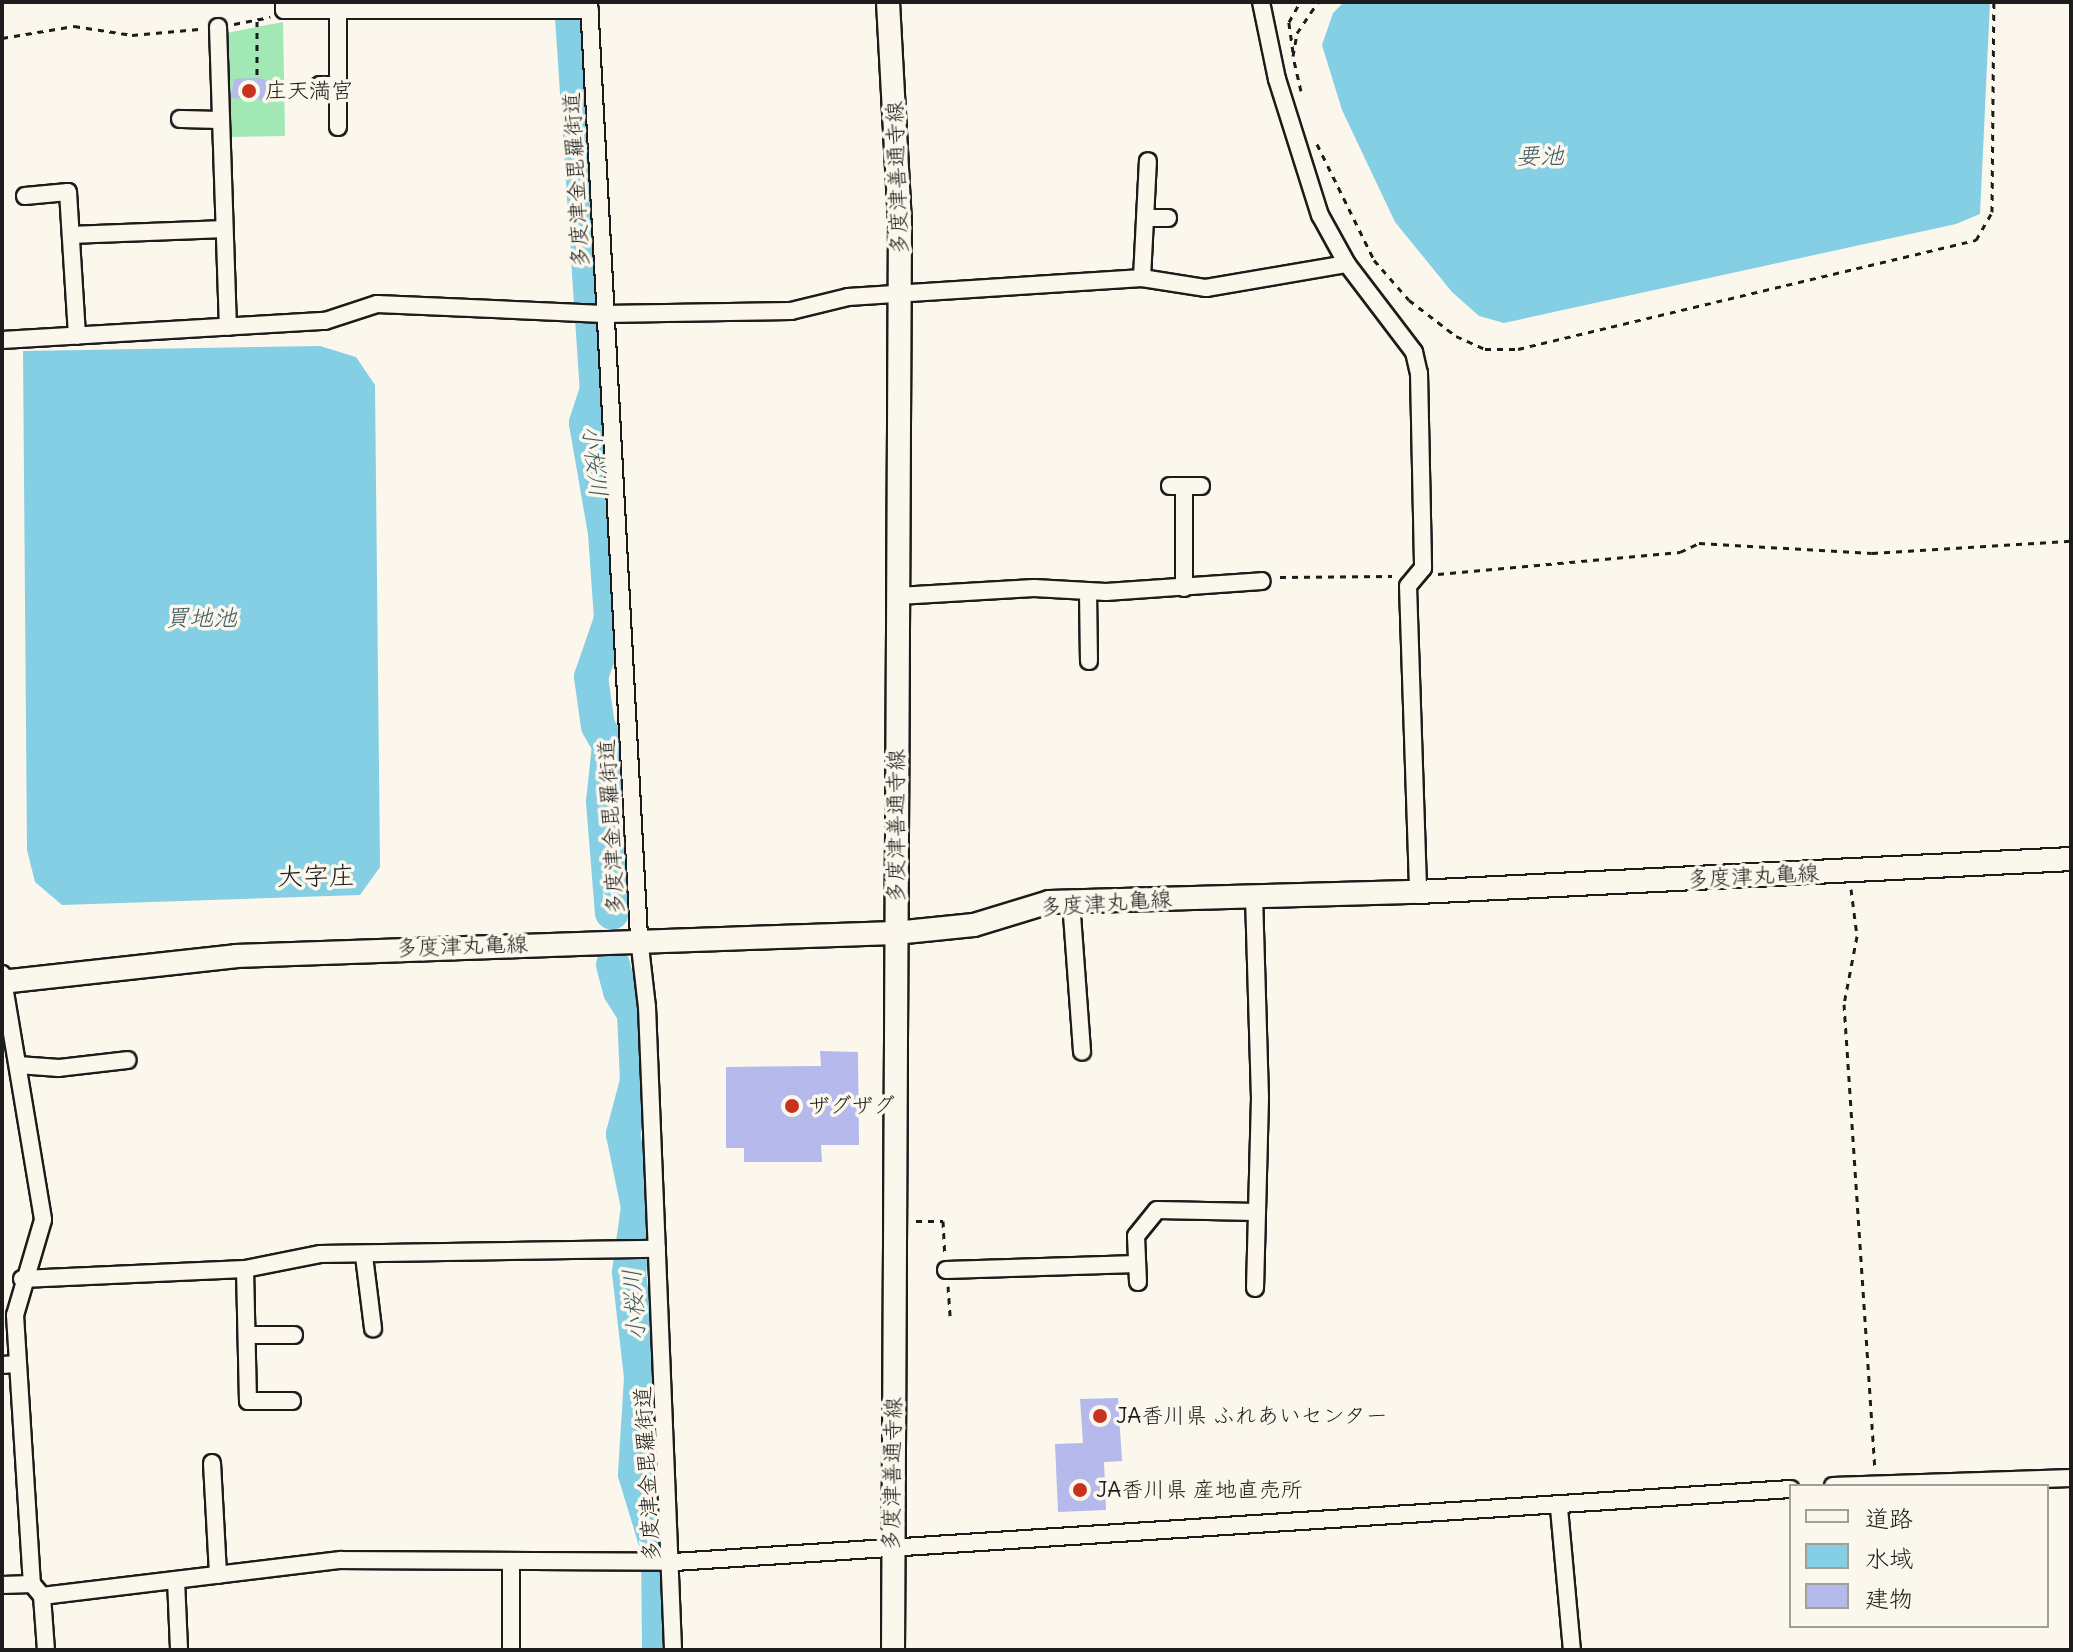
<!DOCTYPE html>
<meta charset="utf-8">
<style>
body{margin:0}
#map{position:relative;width:2073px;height:1652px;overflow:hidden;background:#fbf7ec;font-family:Delius,"Klee One",sans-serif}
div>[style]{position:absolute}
.green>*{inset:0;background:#a1e8b5}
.water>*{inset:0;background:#84cfe4}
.river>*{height:34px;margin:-17px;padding:0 17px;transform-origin:17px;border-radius:17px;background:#84cfe4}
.building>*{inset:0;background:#b5b9eb}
.path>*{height:3px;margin-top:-1.5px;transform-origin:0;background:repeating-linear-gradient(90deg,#1c1c1c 0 6px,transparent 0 12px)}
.roads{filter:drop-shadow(2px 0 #1c1c1c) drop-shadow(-2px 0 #1c1c1c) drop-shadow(0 2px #1c1c1c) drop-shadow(0 -2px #1c1c1c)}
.minor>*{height:16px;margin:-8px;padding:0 8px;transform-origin:8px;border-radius:8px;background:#fbf7ec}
.secondary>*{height:22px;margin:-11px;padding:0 11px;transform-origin:11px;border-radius:11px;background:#fbf7ec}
.dots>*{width:22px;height:22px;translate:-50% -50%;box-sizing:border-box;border:4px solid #fbf7ec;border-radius:50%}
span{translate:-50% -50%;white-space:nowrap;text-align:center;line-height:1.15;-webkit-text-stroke:7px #fbf7ec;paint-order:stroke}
.poi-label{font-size:22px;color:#1c1c1c}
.left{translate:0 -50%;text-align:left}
.street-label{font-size:22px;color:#1c1c1c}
.water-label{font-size:24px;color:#405b62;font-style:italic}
.quarter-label{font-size:26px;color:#1c1c1c}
.frame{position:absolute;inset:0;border:4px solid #1c1c1c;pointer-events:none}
.legend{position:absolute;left:1789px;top:1484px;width:260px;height:144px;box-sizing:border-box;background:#fbf7ec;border:2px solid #a29f99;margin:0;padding:10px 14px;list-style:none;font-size:24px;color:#1c1c1c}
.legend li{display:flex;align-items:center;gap:16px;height:40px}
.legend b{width:40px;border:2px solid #a29f99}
</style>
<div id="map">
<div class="green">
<div style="clip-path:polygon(283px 22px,285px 136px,228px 137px,226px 33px)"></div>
</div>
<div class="water">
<div style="clip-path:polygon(1344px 2px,1990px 2px,1980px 214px,1956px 224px,1504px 323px,1479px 316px,1452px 292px,1395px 222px,1342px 110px,1322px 45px,1333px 13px)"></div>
<div style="clip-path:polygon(320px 346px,356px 357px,375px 385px,380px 867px,360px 895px,62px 905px,35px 882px,27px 850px,23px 351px)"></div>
</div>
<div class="river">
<div style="left:571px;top:2px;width:388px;rotate:86.2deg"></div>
<div style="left:597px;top:389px;width:36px;rotate:108deg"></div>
<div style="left:586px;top:423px;width:112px;rotate:80.2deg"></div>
<div style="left:605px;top:533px;width:86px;rotate:86deg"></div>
<div style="left:611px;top:619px;width:61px;rotate:109deg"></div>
<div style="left:591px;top:677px;width:49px;rotate:81.9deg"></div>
<div style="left:598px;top:726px;width:22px;rotate:60deg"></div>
<div style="left:609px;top:745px;width:57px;rotate:96deg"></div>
<div style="left:603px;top:802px;width:111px;rotate:85.4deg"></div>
<div style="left:613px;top:965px;width:27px;rotate:75deg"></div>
<div style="left:620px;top:991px;width:26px;rotate:58deg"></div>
<div style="left:634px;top:1013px;width:68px;rotate:87.5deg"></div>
<div style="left:637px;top:1081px;width:55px;rotate:104.8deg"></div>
<div style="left:623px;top:1134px;width:75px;rotate:78.4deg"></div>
<div style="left:638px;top:1207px;width:66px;rotate:97.9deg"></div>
<div style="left:629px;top:1272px;width:107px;rotate:83.5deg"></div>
<div style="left:641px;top:1378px;width:96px;rotate:93.6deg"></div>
<div style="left:635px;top:1474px;width:79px;rotate:73.2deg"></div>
<div style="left:658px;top:1550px;width:100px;rotate:89.4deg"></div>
</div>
<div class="building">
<div style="clip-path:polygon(259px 78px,270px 81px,269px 100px,231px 98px,234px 79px)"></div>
<div style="clip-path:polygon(820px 1051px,858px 1052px,859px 1145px,821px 1145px,822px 1162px,744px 1162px,744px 1148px,726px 1148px,726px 1067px,821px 1066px)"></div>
<div style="clip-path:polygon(1118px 1398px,1122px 1461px,1104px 1462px,1106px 1510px,1058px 1512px,1055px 1444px,1083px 1443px,1080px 1399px)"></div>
</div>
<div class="path">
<div style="left:257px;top:21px;width:57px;rotate:90deg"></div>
<div style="left:234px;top:24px;width:37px;rotate:-11deg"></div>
<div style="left:2px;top:38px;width:73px;rotate:-9.5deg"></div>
<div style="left:74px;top:26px;width:59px;rotate:8.8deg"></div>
<div style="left:132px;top:35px;width:67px;rotate:-5.1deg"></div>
<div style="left:1293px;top:52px;width:30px;rotate:-98deg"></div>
<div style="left:1289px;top:22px;width:23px;rotate:-61deg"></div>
<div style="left:1301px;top:91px;width:36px;rotate:-103deg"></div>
<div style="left:1293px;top:56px;width:23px;rotate:-80deg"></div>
<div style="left:1297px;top:33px;width:37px;rotate:-56deg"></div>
<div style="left:1317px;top:144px;width:129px;rotate:63.8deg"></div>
<div style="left:1374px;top:260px;width:53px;rotate:48.8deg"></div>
<div style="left:1409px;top:300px;width:59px;rotate:37.5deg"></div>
<div style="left:1456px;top:336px;width:32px;rotate:24deg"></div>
<div style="left:1485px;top:349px;width:33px"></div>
<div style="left:1518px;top:349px;width:471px;rotate:-13.4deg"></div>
<div style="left:1976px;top:240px;width:32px;rotate:-60deg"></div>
<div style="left:1992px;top:212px;width:210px;rotate:-89.5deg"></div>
<div style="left:1438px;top:574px;width:243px;rotate:-5.2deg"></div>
<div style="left:1680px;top:552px;width:21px;rotate:-25deg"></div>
<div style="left:1699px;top:543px;width:173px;rotate:3.3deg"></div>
<div style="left:1872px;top:553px;width:199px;rotate:-3.5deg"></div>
<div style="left:1280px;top:577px;width:112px;rotate:-0.5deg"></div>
<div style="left:1851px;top:889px;width:47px;rotate:82.7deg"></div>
<div style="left:1857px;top:936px;width:69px;rotate:100.8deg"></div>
<div style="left:1844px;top:1004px;width:464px;rotate:86.2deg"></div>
<div style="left:916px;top:1221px;width:27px"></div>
<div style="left:943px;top:1221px;width:34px;rotate:87deg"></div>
<div style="left:948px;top:1286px;width:32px;rotate:86deg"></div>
</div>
<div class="roads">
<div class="minor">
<div style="left:284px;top:2px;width:8px;rotate:90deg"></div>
<div style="left:284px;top:10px;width:306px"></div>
<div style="left:589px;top:2px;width:937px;rotate:86.94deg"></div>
<div style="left:639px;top:938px;width:69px;rotate:83.4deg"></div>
<div style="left:647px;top:1007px;width:644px;rotate:87.68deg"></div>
<div style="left:1261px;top:2px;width:79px;rotate:78.3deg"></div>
<div style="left:1277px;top:79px;width:143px;rotate:72.5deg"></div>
<div style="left:1320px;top:215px;width:56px;rotate:61.1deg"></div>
<div style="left:1347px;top:264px;width:111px;rotate:52.7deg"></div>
<div style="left:1414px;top:352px;width:22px;rotate:77deg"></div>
<div style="left:1419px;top:373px;width:195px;rotate:88.8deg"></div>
<div style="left:1423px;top:568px;width:23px;rotate:130deg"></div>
<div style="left:1408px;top:586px;width:306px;rotate:88.1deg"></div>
<div style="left:338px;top:11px;width:116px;rotate:90deg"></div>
<div style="left:218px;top:27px;width:300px;rotate:88.1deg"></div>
<div style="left:320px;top:85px;width:18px"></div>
<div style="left:180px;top:119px;width:41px;rotate:1.4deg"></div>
<div style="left:25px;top:196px;width:43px;rotate:-5.3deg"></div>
<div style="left:68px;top:192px;width:144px;rotate:86.4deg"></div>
<div style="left:1145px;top:218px;width:23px"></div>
<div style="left:71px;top:235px;width:153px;rotate:-2.2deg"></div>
<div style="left:1142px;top:278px;width:117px;rotate:-87.1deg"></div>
<div style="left:2px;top:340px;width:324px;rotate:-3.4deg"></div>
<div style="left:325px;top:321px;width:55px;rotate:-18.1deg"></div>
<div style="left:377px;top:304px;width:227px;rotate:2.5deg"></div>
<div style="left:604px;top:314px;width:187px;rotate:-0.9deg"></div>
<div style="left:791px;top:311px;width:59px;rotate:-13.8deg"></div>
<div style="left:848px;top:297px;width:295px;rotate:-3.7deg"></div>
<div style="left:1142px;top:278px;width:65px;rotate:8.9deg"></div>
<div style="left:1206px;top:288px;width:143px;rotate:-9.7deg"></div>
<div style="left:1170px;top:486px;width:31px"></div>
<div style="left:1184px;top:588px;width:102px;rotate:-90deg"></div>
<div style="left:1088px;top:591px;width:70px;rotate:89.2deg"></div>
<div style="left:898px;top:596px;width:136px;rotate:-3.4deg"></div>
<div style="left:1034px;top:588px;width:72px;rotate:3.2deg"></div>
<div style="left:1106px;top:592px;width:156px;rotate:-4deg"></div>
<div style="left:1254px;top:896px;width:202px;rotate:88.3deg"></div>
<div style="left:1260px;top:1098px;width:190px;rotate:91.5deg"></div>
<div style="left:1071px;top:901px;width:151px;rotate:85.8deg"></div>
<div style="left:2px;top:974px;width:249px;rotate:80.5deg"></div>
<div style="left:43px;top:1220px;width:99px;rotate:106.4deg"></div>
<div style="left:15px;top:1315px;width:270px;rotate:86.4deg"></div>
<div style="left:32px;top:1584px;width:16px;rotate:50deg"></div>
<div style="left:42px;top:1596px;width:301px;rotate:-6.9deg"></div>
<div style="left:341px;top:1560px;width:333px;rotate:0.3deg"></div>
<div style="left:674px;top:1562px;width:1119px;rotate:-3.74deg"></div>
<div style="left:18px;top:1065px;width:41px;rotate:4.2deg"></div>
<div style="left:59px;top:1068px;width:69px;rotate:-6.6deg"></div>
<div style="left:364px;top:1256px;width:73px;rotate:82.9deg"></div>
<div style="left:245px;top:1269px;width:132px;rotate:88.7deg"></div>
<div style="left:248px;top:1401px;width:44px"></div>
<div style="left:946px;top:1270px;width:191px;rotate:-1.8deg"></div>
<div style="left:22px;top:1279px;width:223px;rotate:-2.6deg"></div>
<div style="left:245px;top:1269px;width:76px;rotate:-11.3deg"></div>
<div style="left:320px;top:1254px;width:337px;rotate:-0.9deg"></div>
<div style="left:1138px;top:1282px;width:46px;rotate:-92.5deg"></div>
<div style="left:1136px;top:1236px;width:33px;rotate:-51deg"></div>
<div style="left:1157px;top:1210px;width:100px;rotate:1.1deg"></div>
<div style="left:247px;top:1335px;width:47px"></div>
<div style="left:2px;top:1365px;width:16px;rotate:-4deg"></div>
<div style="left:212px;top:1463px;width:112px;rotate:86.9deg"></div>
<div style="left:1833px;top:1486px;width:238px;rotate:-1.9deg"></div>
<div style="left:1559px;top:1508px;width:143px;rotate:84.8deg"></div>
<div style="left:511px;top:1565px;width:85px;rotate:90deg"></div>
<div style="left:176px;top:1580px;width:70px;rotate:87.5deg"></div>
<div style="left:2px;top:1585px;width:30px;rotate:-2deg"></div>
<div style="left:42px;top:1596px;width:54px;rotate:85.8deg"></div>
</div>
<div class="secondary">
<div style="left:888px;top:2px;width:219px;rotate:86.9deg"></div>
<div style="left:900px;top:221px;width:1429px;rotate:90.28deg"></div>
<div style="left:2px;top:982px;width:235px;rotate:-6.3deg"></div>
<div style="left:236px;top:956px;width:659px;rotate:-2deg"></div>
<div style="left:895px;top:933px;width:79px;rotate:-5.8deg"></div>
<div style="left:974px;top:925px;width:78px;rotate:-17deg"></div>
<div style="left:1049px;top:902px;width:369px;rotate:-1.6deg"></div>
<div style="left:1418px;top:892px;width:654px;rotate:-2.89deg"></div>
</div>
</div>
<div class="dots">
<div style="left:249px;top:91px;background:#c8321e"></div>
<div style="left:792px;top:1106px;background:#c8321e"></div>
<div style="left:1100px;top:1416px;background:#c8321e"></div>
<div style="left:1080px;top:1490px;background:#c8321e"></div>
</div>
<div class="poi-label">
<span class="left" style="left:265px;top:91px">庄天満宮</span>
<span class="left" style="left:808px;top:1106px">ザグザグ</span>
<span class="left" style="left:1116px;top:1416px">JA香川県 ふれあいセンター</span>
<span class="left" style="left:1096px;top:1490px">JA香川県 産地直売所</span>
</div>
<div class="street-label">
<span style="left:897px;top:178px;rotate:-92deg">多度津善通寺線</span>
<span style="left:576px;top:180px;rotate:-93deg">多度津金毘羅街道</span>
<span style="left:896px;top:826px;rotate:-90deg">多度津善通寺線</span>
<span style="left:611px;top:827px;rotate:-93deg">多度津金毘羅街道</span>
<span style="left:1753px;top:876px;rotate:-3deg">多度津丸亀線</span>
<span style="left:1106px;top:903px;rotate:-4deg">多度津丸亀線</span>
<span style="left:462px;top:946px;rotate:-2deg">多度津丸亀線</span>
<span style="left:647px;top:1474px;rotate:-93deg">多度津金毘羅街道</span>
<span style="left:892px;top:1474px;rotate:-89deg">多度津善通寺線</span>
</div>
<div class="water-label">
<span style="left:1540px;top:156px">要池</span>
<span style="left:595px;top:461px;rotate:83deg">小桜川</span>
<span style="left:201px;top:618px">買地池</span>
<span style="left:634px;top:1305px;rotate:-94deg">小桜川</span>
</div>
<div class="quarter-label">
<span style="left:316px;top:876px">大字庄</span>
</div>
<div class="frame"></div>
<ul class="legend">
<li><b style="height:10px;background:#fbf7ec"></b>道路</li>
<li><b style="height:22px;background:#84cfe4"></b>水域</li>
<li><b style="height:22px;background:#b5b9eb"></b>建物</li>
</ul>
</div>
